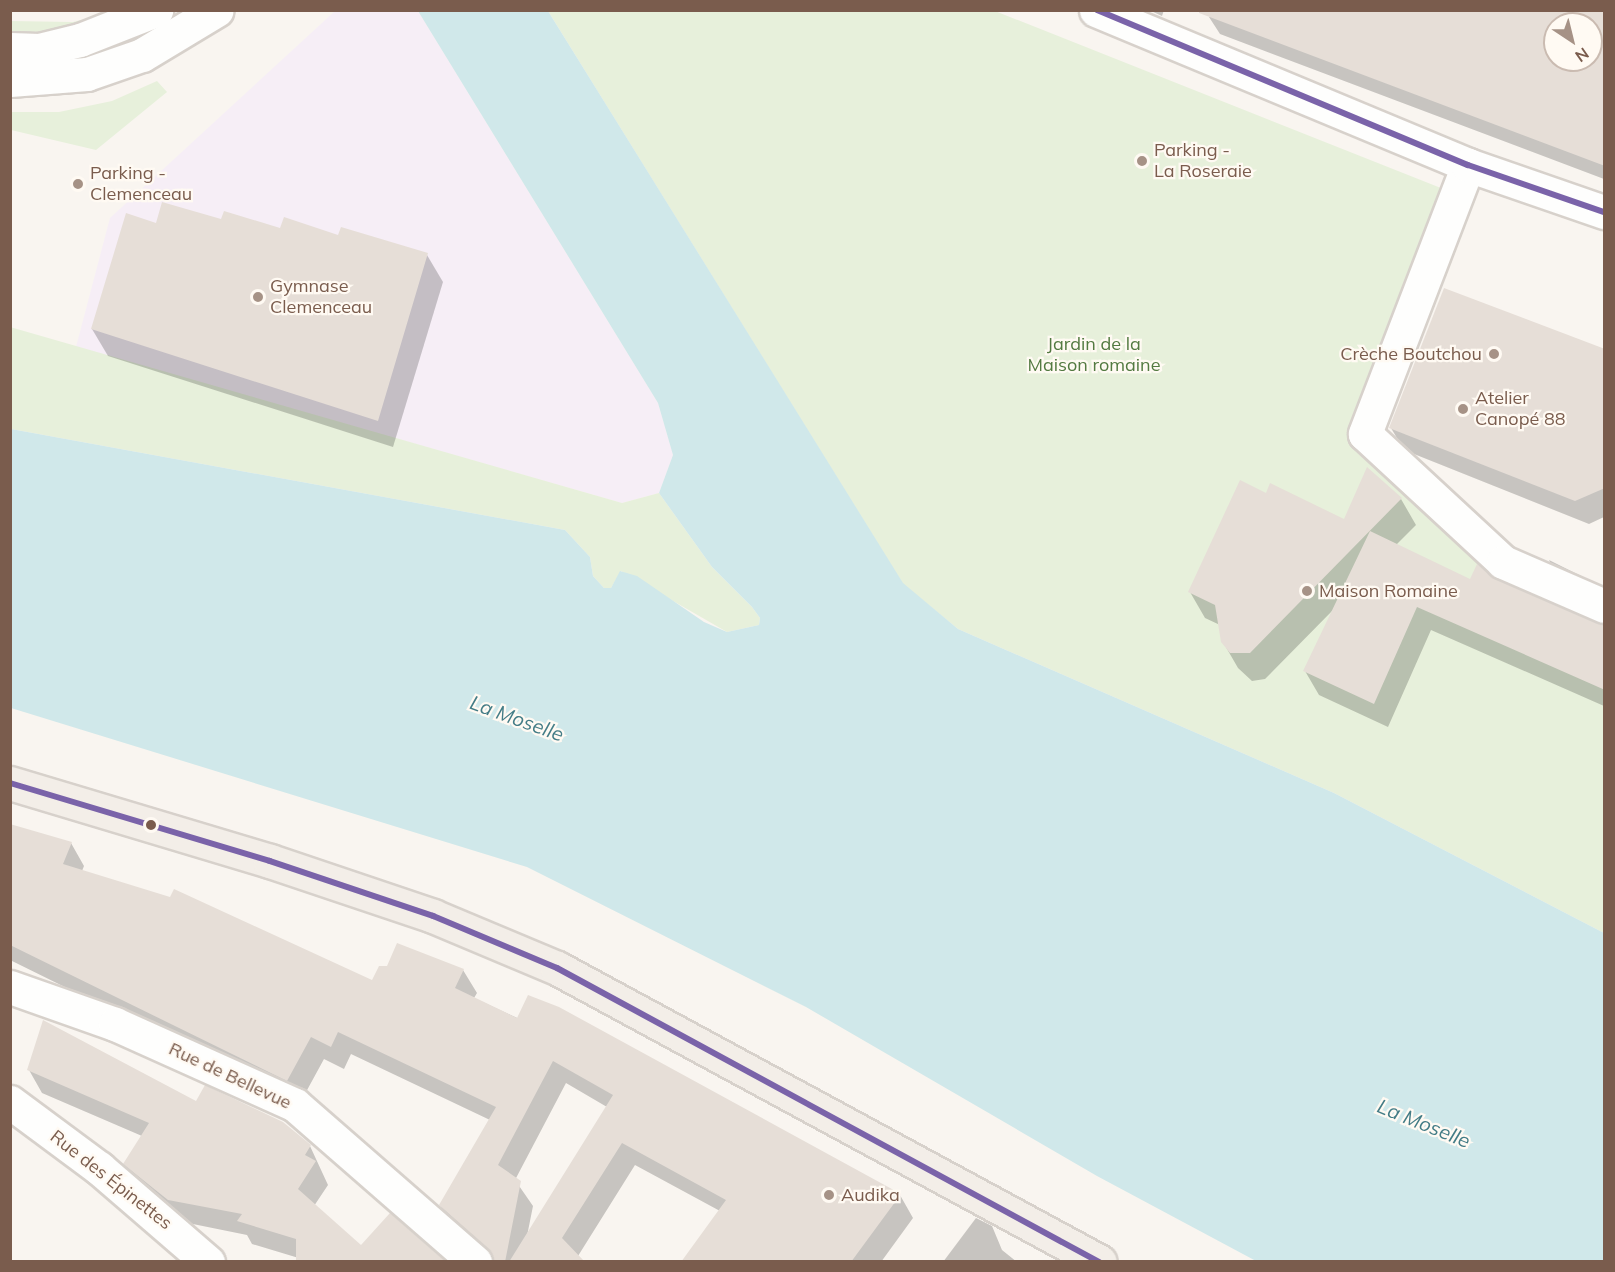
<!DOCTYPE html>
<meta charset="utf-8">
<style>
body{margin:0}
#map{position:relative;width:1615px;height:1272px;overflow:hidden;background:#f9f5f0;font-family:Mulish,sans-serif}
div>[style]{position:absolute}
.education>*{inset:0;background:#f6eef6}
.green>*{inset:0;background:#e7f0db}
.water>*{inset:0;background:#d0e8ea}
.shadow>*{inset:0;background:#0003}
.building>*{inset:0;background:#e6ded7}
.roads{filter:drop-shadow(2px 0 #d7d1cb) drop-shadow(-2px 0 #d7d1cb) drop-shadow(0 2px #d7d1cb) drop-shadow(0 -2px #d7d1cb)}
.street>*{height:33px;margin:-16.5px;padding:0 16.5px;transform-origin:16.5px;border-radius:16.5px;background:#fefefd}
.secondary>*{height:33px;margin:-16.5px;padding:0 16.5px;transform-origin:16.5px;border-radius:16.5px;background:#fefefd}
.primary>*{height:33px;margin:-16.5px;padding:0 16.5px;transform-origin:16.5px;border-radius:16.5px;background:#f3eee8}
.bus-1>*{height:6px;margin:-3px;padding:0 3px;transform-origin:3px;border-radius:3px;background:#7a63a9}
.dots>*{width:16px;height:16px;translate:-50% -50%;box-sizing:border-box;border:3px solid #fffaf3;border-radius:50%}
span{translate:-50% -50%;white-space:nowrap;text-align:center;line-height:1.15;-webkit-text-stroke:4.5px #fffaf3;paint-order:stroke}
.poi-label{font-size:18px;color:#7a5c4d}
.left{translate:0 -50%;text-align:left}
.right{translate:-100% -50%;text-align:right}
.park-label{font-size:18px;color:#537a41}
.street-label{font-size:18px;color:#7a5c4d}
.water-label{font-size:20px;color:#437c86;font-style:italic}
.frame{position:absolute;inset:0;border:12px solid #7a5c4d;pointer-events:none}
.north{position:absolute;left:1543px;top:12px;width:60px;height:60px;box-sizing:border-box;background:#fffaf3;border:2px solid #cabbb1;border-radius:50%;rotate:145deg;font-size:16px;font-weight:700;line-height:24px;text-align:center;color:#7a5c4d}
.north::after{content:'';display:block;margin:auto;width:21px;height:27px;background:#a69286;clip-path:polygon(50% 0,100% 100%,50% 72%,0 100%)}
</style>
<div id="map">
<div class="education">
<div style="clip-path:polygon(335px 11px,418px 11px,658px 403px,673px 455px,659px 493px,622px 503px,76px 347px,110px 218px)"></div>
</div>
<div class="green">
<div style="clip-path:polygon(118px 11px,141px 11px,11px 40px,10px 21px,73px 22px)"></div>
<div style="clip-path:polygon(548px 11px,995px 11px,1456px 194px,1365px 434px,1503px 562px,1604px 606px,1604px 933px,1334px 793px,958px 629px,903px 584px)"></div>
<div style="clip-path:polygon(157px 81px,167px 92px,96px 150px,11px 130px,11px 112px,59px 112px,112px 101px)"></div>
<div style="clip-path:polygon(10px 327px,622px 503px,659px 493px,712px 567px,752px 607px,760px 618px,759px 625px,727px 632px,621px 571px,611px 588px,604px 588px,593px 576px,590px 557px,565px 530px,11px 429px)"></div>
</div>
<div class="water">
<div style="clip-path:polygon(418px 11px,548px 11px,903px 583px,958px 629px,1334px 793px,1604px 933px,1604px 1261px,1256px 1261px,1097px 1176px,806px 1007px,527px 867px,11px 708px,11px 429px,565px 530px,590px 557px,593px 576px,604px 588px,611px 588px,620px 571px,637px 576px,704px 622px,727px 632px,759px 625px,760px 618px,752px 607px,712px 567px,659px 493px,673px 455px,658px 403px)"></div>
</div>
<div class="shadow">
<div style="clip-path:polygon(1149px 10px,1164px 10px,1162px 16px)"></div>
<div style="clip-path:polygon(evenodd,1604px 10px,1604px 179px,1220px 34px,1209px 17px,1604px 10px,1555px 24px,1591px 24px,1591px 60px,1555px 60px,1555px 24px)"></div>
<div style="clip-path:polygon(222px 221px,339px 237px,427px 255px,443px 282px,393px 447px,108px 356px,92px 329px,158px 225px)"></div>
<div style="clip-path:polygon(1604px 351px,1604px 517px,1589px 524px,1404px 450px,1391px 428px)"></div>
<div style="clip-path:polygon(1267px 495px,1345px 521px,1401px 499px,1416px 525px,1396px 545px,1471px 581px,1495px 580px,1604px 624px,1604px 706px,1431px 630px,1388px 727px,1319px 695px,1305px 671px,1334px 609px,1265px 679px,1252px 681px,1238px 668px,1223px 642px,1220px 625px,1205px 618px,1190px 592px)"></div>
<div style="clip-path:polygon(1549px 560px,1597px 584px,1599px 587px,1552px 567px)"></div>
<div style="clip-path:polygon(evenodd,71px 843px,84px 866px,82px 871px,373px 982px,388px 967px,398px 945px,463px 970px,477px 993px,474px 998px,900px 1195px,913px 1218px,881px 1262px,683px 1262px,720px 1211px,635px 1165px,578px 1256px,492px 1262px,454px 1228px,440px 1205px,490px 1120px,351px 1054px,344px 1069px,324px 1059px,300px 1103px,10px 960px,10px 901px,71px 843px,566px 1083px,607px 1107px,527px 1236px,533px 1206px,515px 1180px,566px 1083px)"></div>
<div style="clip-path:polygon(29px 1070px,197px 1103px,310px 1146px,328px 1185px,314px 1206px,361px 1247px,302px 1259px,252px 1244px,247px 1235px,183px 1222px,138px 1187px,125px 1164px,142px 1136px,42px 1093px)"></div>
<div style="clip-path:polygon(976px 1218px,992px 1226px,1002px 1250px,1017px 1262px,943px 1262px)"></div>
</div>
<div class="building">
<div style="clip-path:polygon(evenodd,1199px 10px,1605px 10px,1605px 166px,1199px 13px,1199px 10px,1555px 24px,1591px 24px,1591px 60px,1555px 60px,1555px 24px)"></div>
<div style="clip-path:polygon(162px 202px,221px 219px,224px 211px,280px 228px,284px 217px,338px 235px,341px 227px,428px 253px,378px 421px,91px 329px,126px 213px,156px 223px)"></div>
<div style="clip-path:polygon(1444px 288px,1605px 349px,1605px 488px,1575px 501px,1389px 428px)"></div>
<div style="clip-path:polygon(1367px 467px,1402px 498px,1250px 653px,1230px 653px,1221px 642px,1215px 605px,1188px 592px,1240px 480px,1266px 493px,1270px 483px,1344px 519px)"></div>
<div style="clip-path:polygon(1370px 531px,1470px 579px,1477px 564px,1496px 579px,1605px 624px,1605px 690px,1417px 607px,1374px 704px,1303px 671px)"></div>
<div style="clip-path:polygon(10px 824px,72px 842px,63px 864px,170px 897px,174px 889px,372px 980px,379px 966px,387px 966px,397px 943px,464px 969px,455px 988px,517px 1018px,528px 995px,559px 1007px,901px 1194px,851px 1262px,681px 1262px,726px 1200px,622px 1143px,562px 1238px,585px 1262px,509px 1262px,613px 1095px,553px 1061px,498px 1165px,521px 1181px,505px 1262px,493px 1262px,487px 1248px,439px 1205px,496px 1107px,338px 1032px,331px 1047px,311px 1037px,287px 1081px,10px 945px)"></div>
<div style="clip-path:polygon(43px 1020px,196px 1101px,205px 1085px,283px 1122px,311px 1145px,305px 1155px,316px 1161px,298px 1189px,361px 1245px,390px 1213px,446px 1262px,296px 1262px,296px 1239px,237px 1221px,242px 1214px,168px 1200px,123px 1164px,149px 1123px,27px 1070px)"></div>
</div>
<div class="roads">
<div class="street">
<div style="left:1468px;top:165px;width:288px;rotate:111deg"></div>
<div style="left:1365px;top:434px;width:188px;rotate:42.8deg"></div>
<div style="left:1503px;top:562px;width:110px;rotate:23.5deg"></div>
<div style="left:10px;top:987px;width:111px;rotate:19.4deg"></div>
<div style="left:115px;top:1024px;width:197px;rotate:24.2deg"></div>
<div style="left:295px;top:1105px;width:239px;rotate:41.1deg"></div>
<div style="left:10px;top:1102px;width:111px;rotate:36.6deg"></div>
<div style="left:99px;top:1168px;width:144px;rotate:40.8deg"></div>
</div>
<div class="secondary">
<div style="left:1096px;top:10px;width:403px;rotate:22.6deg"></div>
<div style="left:1468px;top:165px;width:144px;rotate:19.1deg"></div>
<div style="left:10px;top:49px;width:29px;rotate:2deg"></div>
<div style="left:39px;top:50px;width:42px;rotate:-13.7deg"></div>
<div style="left:80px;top:40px;width:82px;rotate:-21.5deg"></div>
<div style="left:10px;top:80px;width:77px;rotate:-4.5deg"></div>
<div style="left:87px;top:74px;width:58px;rotate:-19.1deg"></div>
<div style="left:142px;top:55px;width:87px;rotate:-31deg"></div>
</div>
<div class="primary">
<div style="left:10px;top:783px;width:271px;rotate:16.7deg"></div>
<div style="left:270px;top:861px;width:172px;rotate:18.6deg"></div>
<div style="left:433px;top:916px;width:134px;rotate:22.8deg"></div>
<div style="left:557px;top:968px;width:617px;rotate:28.43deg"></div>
</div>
</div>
<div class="bus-1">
<div style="left:1097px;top:10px;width:402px;rotate:22.7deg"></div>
<div style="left:1468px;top:165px;width:144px;rotate:19.1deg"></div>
<div style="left:10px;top:783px;width:271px;rotate:16.7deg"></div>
<div style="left:270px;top:861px;width:172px;rotate:18.6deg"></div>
<div style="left:433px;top:916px;width:134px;rotate:22.8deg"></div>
<div style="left:557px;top:968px;width:617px;rotate:28.48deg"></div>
</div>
<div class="dots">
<div style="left:1142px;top:161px;background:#a69286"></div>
<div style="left:78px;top:184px;background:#a69286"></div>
<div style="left:258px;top:297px;background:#a69286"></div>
<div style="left:1494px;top:354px;background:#a69286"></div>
<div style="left:1463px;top:409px;background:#a69286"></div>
<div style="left:1307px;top:591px;background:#a69286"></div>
<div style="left:151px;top:825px;background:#7a5c4d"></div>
<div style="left:829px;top:1195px;background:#a69286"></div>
</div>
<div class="poi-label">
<span class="left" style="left:1154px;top:161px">Parking -<br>La Roseraie</span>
<span class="left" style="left:90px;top:184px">Parking -<br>Clemenceau</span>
<span class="left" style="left:270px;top:297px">Gymnase<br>Clemenceau</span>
<span class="right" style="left:1482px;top:354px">Crèche Boutchou</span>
<span class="left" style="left:1475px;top:409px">Atelier<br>Canopé 88</span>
<span class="left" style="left:1319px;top:591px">Maison Romaine</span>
<span class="left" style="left:841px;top:1195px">Audika</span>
</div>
<div class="park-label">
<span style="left:1094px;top:355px">Jardin de la<br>Maison romaine</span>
</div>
<div class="street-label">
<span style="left:230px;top:1076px;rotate:25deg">Rue de Bellevue</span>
<span style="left:111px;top:1180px;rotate:38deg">Rue des Épinettes</span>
</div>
<div class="water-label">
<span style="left:517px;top:718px;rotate:20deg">La Moselle</span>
<span style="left:1424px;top:1123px;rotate:22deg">La Moselle</span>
</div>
<div class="frame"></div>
<div class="north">N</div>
</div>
